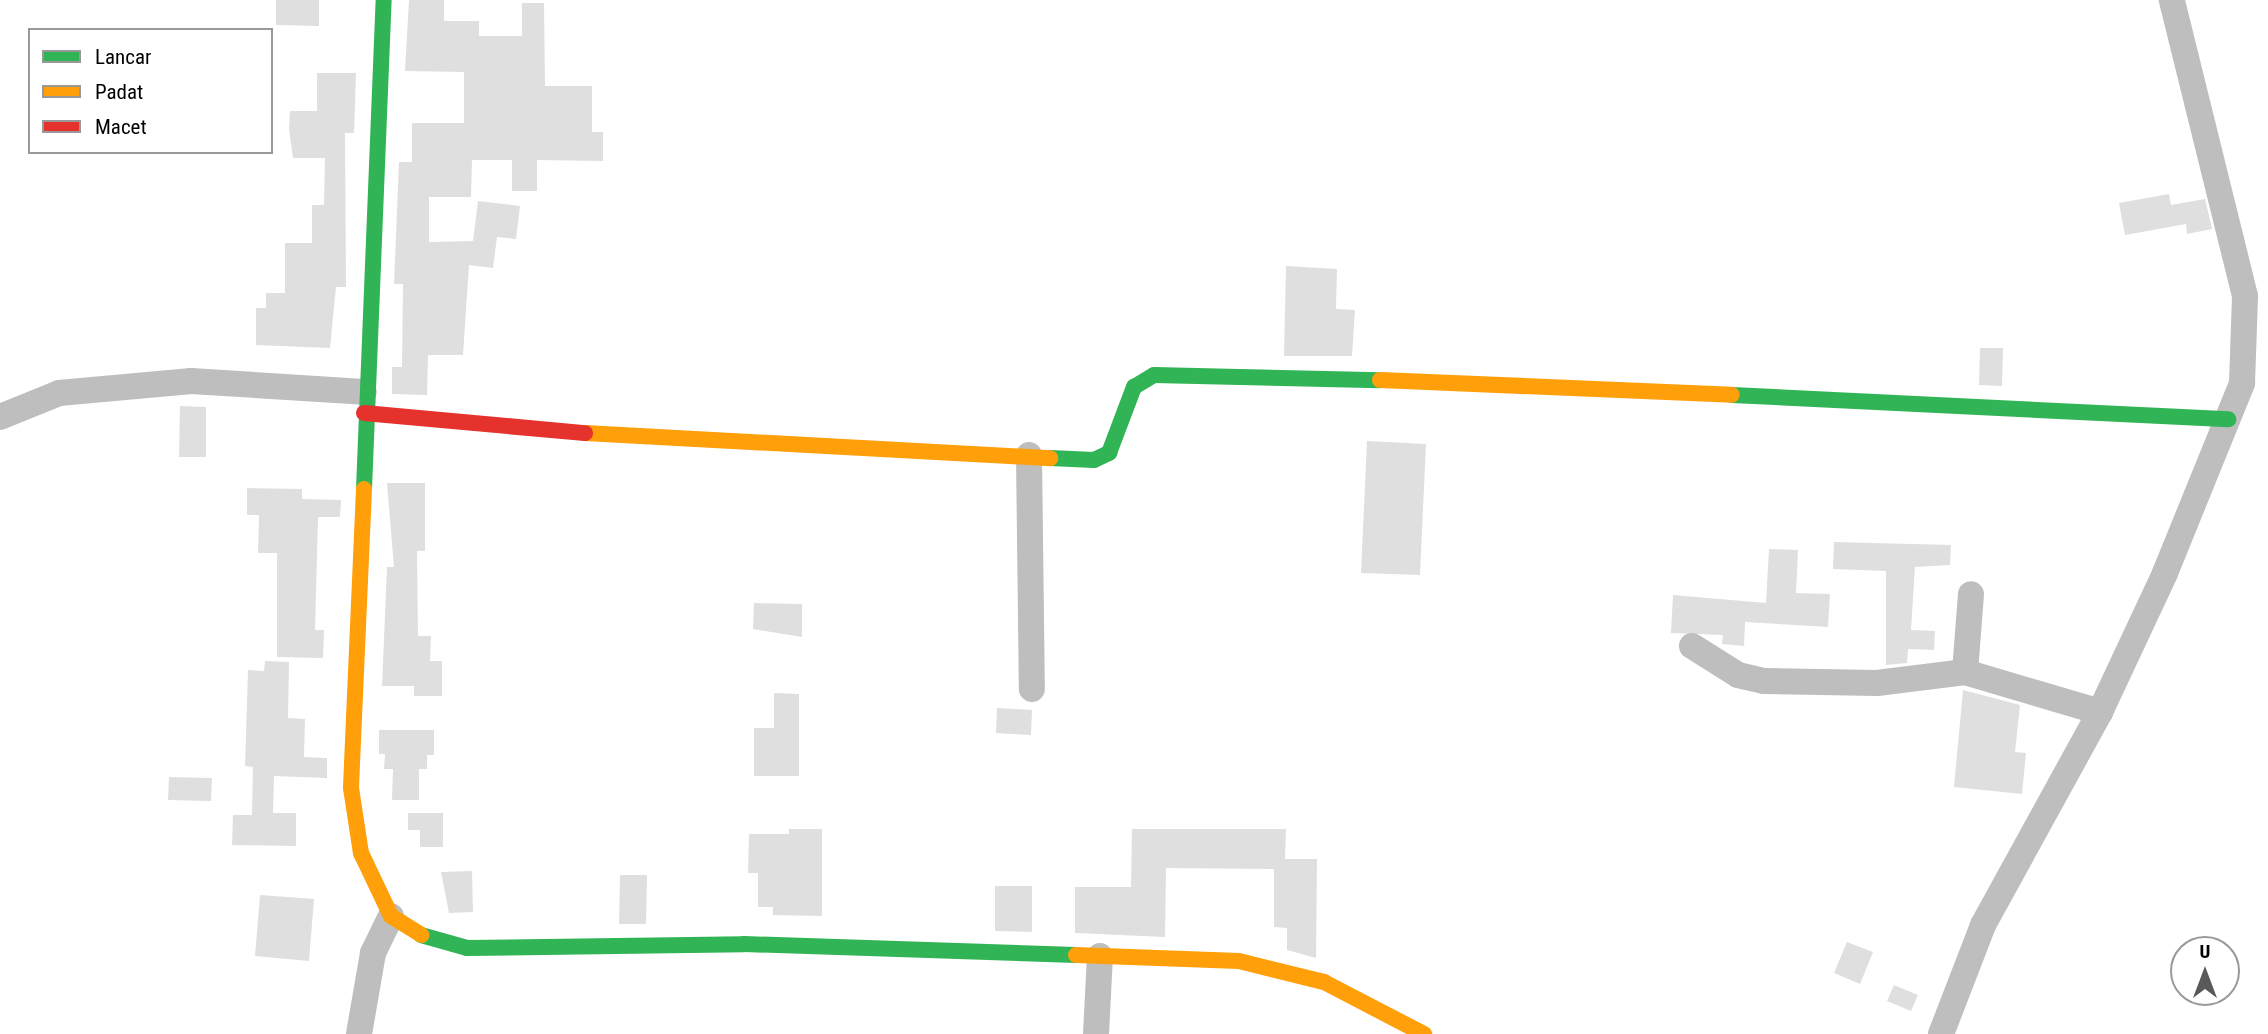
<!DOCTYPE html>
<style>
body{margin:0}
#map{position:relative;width:2268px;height:1034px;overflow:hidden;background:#fff;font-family:"Roboto Condensed",sans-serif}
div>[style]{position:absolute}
.building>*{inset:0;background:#dfdfdf}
.street>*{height:26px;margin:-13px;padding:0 13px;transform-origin:13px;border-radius:13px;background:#bebebe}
.fast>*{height:16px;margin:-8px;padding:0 8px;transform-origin:8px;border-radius:8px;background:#30b455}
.slow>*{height:16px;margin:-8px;padding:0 8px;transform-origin:8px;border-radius:8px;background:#ff9f0a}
.jam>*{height:16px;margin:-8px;padding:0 8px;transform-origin:8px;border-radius:8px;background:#e5322d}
span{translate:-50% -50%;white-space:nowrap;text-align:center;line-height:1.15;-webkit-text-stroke:5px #fff;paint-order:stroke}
.legend{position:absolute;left:28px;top:28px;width:245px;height:126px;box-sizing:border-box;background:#fff;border:2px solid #999;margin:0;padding:9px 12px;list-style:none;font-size:21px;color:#000}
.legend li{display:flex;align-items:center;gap:14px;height:35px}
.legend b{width:35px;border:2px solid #999}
.north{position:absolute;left:2170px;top:936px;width:70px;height:70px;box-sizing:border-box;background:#fff;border:2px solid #999;border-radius:50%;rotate:0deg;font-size:19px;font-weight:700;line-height:28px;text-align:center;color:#000}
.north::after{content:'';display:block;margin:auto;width:24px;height:32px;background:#595959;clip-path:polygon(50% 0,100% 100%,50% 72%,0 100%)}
</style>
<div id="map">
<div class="building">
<div style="clip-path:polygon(276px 0,319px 0,319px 26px,276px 25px)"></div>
<div style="clip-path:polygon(409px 0,444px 0,444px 21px,479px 21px,479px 36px,522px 36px,522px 3px,544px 3px,545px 86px,592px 86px,592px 132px,603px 132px,603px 161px,537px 160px,537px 191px,512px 191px,512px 160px,472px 160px,471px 197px,429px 197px,429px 242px,473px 241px,478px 201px,520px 206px,516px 239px,497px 237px,493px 268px,469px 265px,463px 355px,428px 355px,427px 395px,392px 394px,392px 367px,402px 367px,403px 284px,394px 284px,399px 162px,412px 162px,412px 123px,464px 123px,464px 72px,405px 71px)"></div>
<div style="clip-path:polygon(317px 73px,356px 73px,354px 133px,345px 133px,346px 287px,336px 287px,330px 348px,256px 345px,256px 308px,266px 308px,266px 293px,285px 293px,285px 243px,312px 243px,312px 205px,324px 205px,325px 158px,293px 158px,289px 129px,290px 111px,317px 111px)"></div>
<div style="clip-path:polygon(2169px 194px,2171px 205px,2205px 199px,2212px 229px,2187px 234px,2186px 224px,2125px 235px,2119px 203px)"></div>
<div style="clip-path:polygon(1286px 266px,1337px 269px,1336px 309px,1355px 310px,1352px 356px,1284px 356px)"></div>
<div style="clip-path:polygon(1980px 348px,2003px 348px,2002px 386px,1979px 385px)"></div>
<div style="clip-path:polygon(180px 406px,206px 407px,206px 457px,179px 457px)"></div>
<div style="clip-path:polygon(1367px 441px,1426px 444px,1420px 575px,1361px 573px)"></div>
<div style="clip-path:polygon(387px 483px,425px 483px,425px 551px,417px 551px,418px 636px,431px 636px,430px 661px,442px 661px,442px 696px,414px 696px,414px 686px,382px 686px,387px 567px,394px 567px)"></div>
<div style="clip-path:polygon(247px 488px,302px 489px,302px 499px,341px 500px,340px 517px,318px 517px,315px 630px,324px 630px,323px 658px,277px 657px,277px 553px,258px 553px,259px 515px,247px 515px)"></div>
<div style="clip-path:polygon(1834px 542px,1951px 545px,1950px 565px,1915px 567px,1911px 630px,1935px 631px,1934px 650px,1908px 649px,1907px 663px,1886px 665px,1886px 571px,1833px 569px)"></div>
<div style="clip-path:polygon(1769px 549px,1798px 550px,1796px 593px,1830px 594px,1828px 627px,1745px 622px,1744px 646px,1722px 644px,1723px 635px,1671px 633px,1673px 595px,1766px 603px)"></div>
<div style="clip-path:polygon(754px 603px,802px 604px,802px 637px,753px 629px)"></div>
<div style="clip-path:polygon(265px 661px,289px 662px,288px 718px,305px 719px,304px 757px,327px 758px,327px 778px,274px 776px,273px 813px,296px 813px,296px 846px,232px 845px,233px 815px,252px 815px,253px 767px,245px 766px,248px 670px,264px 671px)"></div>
<div style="clip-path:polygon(1963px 690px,2020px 705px,2015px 752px,2026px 753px,2022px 794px,1954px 787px)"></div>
<div style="clip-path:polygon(774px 693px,799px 694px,799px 776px,754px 776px,754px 728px,774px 728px)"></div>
<div style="clip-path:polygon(997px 708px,1032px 710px,1031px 735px,996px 733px)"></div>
<div style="clip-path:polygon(379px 730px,434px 730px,434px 755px,427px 755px,427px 769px,419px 769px,419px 800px,392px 800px,393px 769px,384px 769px,385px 754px,379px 754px)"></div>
<div style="clip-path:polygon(169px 777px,212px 778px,211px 801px,168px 800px)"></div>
<div style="clip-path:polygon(408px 813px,443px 813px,443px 847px,420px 847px,420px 830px,408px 830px)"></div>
<div style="clip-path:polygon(789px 829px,822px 829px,822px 916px,773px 915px,773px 907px,758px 907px,758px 873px,748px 873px,749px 834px,789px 834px)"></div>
<div style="clip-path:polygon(1132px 829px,1286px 829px,1285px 859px,1317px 859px,1316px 958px,1287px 950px,1287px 928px,1274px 927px,1274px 869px,1166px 868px,1165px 937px,1075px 933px,1075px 887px,1131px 887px)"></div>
<div style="clip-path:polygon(472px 871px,473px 912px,449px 913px,441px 872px)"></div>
<div style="clip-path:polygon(620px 875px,647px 875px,646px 924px,619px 924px)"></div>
<div style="clip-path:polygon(995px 886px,1032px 886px,1032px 932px,995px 931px)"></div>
<div style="clip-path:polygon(260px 895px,314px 899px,309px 961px,255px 956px)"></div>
<div style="clip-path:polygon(1847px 942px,1873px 952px,1860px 984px,1834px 973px)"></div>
<div style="clip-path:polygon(1894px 985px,1918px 995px,1911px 1011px,1887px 1001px)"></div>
</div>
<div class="street">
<div style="left:0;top:417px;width:64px;rotate:-22.1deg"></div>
<div style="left:59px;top:393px;width:133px;rotate:-5.2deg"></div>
<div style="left:191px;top:381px;width:173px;rotate:3.6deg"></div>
<div style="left:1029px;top:455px;width:234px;rotate:89.3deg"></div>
<div style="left:1692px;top:646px;width:54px;rotate:32.2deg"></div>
<div style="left:1738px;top:675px;width:27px;rotate:13deg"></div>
<div style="left:1764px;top:681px;width:113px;rotate:1deg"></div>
<div style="left:1877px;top:683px;width:89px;rotate:-7.1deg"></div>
<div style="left:1965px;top:672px;width:141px;rotate:16.5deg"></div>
<div style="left:1965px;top:672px;width:78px;rotate:-85.6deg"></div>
<div style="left:359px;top:1034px;width:82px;rotate:-80.2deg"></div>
<div style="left:373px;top:953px;width:41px;rotate:-64.1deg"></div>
<div style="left:1096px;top:1034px;width:78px;rotate:-87.1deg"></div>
<div style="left:1941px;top:1034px;width:117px;rotate:-68.9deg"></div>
<div style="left:1983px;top:925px;width:243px;rotate:-61.2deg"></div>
<div style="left:2100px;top:712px;width:153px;rotate:-64.9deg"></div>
<div style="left:2165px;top:573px;width:205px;rotate:-67.9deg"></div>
<div style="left:2242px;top:383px;width:87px;rotate:-88deg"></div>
<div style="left:2245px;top:296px;width:305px;rotate:-103.9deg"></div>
</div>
<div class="fast">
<div style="left:1732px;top:395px;width:497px;rotate:2.8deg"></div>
<div style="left:1050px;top:458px;width:44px;rotate:2.6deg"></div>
<div style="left:1094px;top:460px;width:17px;rotate:-25deg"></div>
<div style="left:1109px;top:453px;width:71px;rotate:-69.3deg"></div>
<div style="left:1134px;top:387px;width:23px;rotate:-31deg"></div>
<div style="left:1154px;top:375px;width:226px;rotate:1.3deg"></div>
<div style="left:364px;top:489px;width:489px;rotate:-87.7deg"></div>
<div style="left:421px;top:935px;width:48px;rotate:15.8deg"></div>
<div style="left:467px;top:948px;width:277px;rotate:-0.8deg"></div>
<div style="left:744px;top:944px;width:332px;rotate:1.9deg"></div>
</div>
<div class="slow">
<div style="left:1380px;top:380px;width:352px;rotate:2.4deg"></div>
<div style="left:585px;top:433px;width:466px;rotate:3.1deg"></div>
<div style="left:364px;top:489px;width:299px;rotate:92.5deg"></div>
<div style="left:351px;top:788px;width:66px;rotate:81.3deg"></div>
<div style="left:361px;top:853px;width:70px;rotate:64.5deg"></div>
<div style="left:391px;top:916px;width:36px;rotate:32deg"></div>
<div style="left:1076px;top:955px;width:163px;rotate:2.1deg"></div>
<div style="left:1239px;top:961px;width:88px;rotate:13.9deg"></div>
<div style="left:1324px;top:982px;width:113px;rotate:27.5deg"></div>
</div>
<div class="jam">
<div style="left:364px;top:413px;width:222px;rotate:5.2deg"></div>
</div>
<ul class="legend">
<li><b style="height:9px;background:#30b455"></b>Lancar</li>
<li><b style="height:9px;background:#ff9f0a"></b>Padat</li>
<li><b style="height:9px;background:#e5322d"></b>Macet</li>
</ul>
<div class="north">U</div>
</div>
